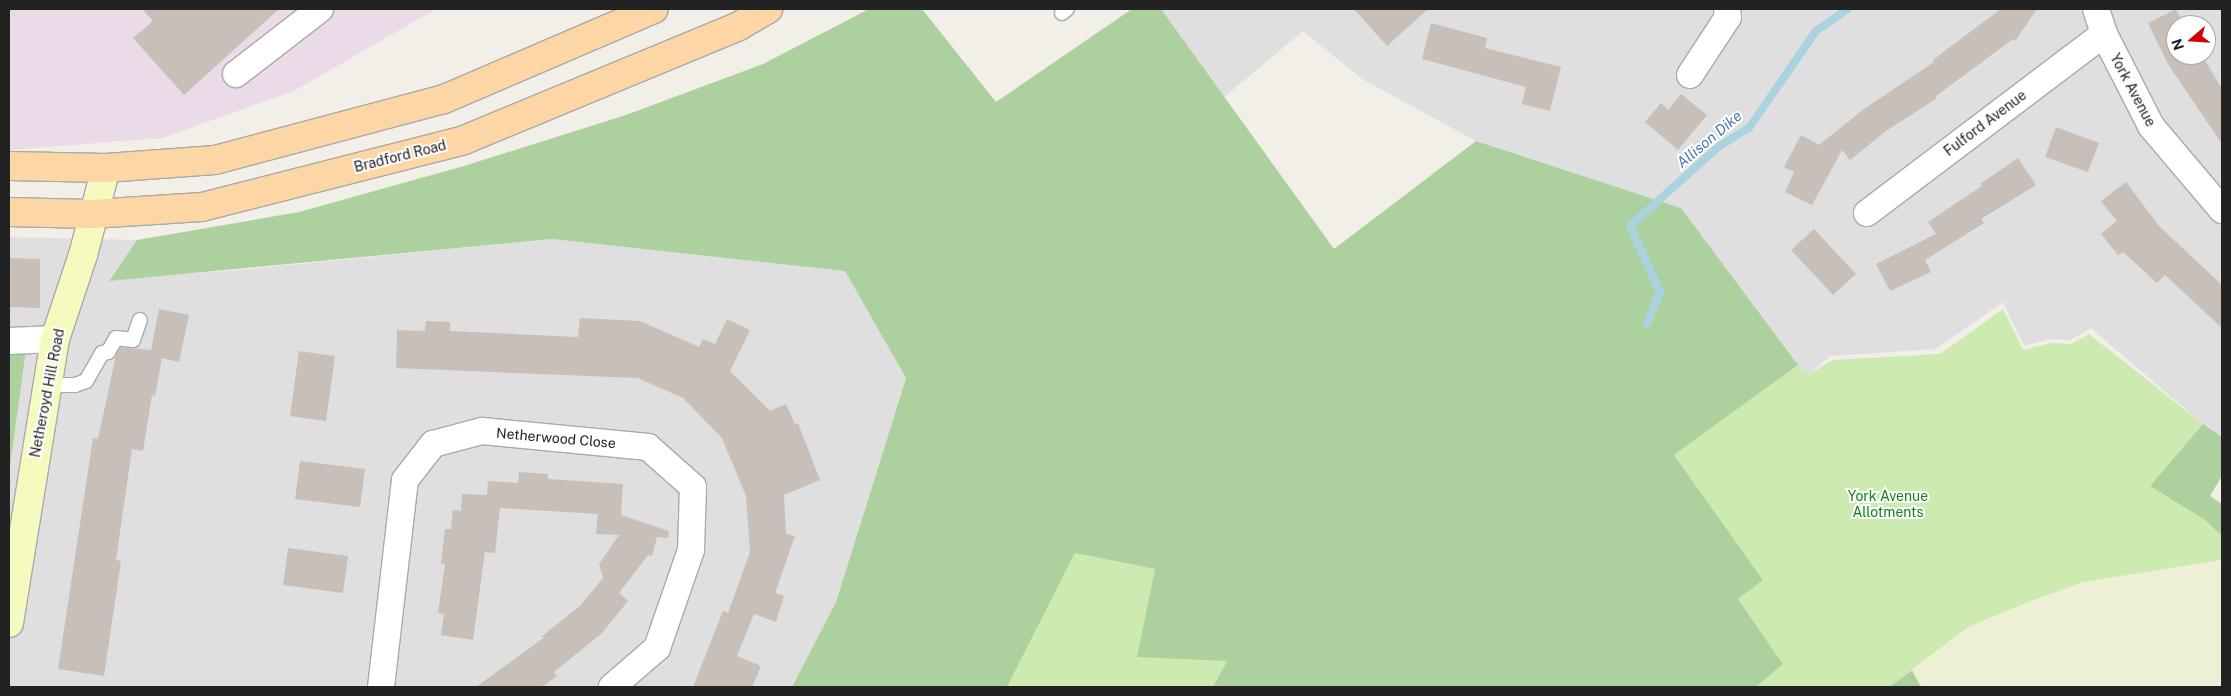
<!DOCTYPE html>
<style>
body{margin:0}
#map{position:relative;width:2231px;height:696px;overflow:hidden;background:#f2efe9;font-family:"Public Sans",sans-serif}
div>[style]{position:absolute}
.residential>*{inset:0;background:#e0dfdf}
.industrial>*{inset:0;background:#ebdbe8}
.farmland>*{inset:0;background:#eef0d5}
.grass>*{inset:0;background:#cdebb0}
.forest>*{inset:0;background:#add19e}
.stream>*{height:8px;margin:-4px;padding:0 4px;transform-origin:4px;border-radius:4px;background:#aad3df}
.building>*{inset:0;background:#c7bfb8}
.roads{filter:drop-shadow(1px 0 #a9a9a9) drop-shadow(-1px 0 #a9a9a9) drop-shadow(0 1px #a9a9a9) drop-shadow(0 -1px #a9a9a9)}
.lane>*{height:14px;margin:-7px;padding:0 7px;transform-origin:7px;border-radius:7px;background:#fff}
.street>*{height:26px;margin:-13px;padding:0 13px;transform-origin:13px;border-radius:13px;background:#fff}
.secondary>*{height:28px;margin:-14px;padding:0 14px;transform-origin:14px;border-radius:14px;background:#f7fabf}
.primary>*{height:28px;margin:-14px;padding:0 14px;transform-origin:14px;border-radius:14px;background:#fcd6a4}
span{translate:-50% -50%;white-space:nowrap;text-align:center;line-height:1.15;-webkit-text-stroke:4px #fff;paint-order:stroke}
.street-label{font-size:14px;color:#222}
.park-label{font-size:14px;color:#0c8416}
.water-label{font-size:15px;color:#4a7aab;font-style:italic}
.frame{position:absolute;inset:0;border:10px solid #222;pointer-events:none}
.north{position:absolute;left:2166px;top:15px;width:50px;height:50px;box-sizing:border-box;background:#fff;border:1px solid #a7a7a7;border-radius:50%;rotate:251deg;font-size:14px;font-weight:700;line-height:20px;text-align:center;color:#222}
.north::after{content:'';display:block;margin:auto;width:18px;height:22px;background:#d40000;clip-path:polygon(50% 0,100% 100%,50% 72%,0 100%)}
</style>
<div id="map">
<div class="residential">
<div style="clip-path:polygon(evenodd,1161px 9px,2222px 9px,2222px 437px,2203px 424px,2091px 328px,2070px 340px,2051px 339px,2024px 346px,2003px 302px,1936px 349px,1830px 356px,1809px 374px,1798px 365px,1681px 208px,1476px 141px,1362px 79px,1303px 31px,1223px 98px,1161px 9px,2176px 25px,2206px 25px,2206px 55px,2176px 55px,2176px 25px)"></div>
<div style="clip-path:polygon(9px 237px,137px 240px,109px 280px,249px 269px,552px 239px,845px 271px,906px 377px,836px 602px,792px 687px,9px 687px,9px 474px,26px 350px,9px 352px)"></div>
</div>
<div class="industrial">
<div style="clip-path:polygon(9px 9px,436px 9px,294px 91px,162px 138px,9px 150px)"></div>
</div>
<div class="farmland">
<div style="clip-path:polygon(2222px 560px,2222px 687px,1921px 687px,1912px 670px,1968px 626px,2083px 582px)"></div>
</div>
<div class="grass">
<div style="clip-path:polygon(2003px 309px,2023px 350px,2051px 343px,2071px 344px,2089px 334px,2203px 424px,2150px 486px,2205px 520px,2222px 536px,2222px 560px,2083px 582px,2026px 603px,1968px 627px,1889px 687px,1756px 687px,1783px 664px,1738px 599px,1763px 580px,1674px 455px,1798px 365px,1809px 374px,1833px 360px,1940px 354px)"></div>
<div style="clip-path:polygon(1075px 553px,1155px 569px,1227px 661px,1213px 687px,1007px 687px)"></div>
</div>
<div class="forest">
<div style="clip-path:polygon(869px 9px,922px 9px,996px 102px,1132px 9px,1161px 9px,1334px 249px,1476px 141px,1681px 208px,1798px 365px,1674px 455px,1763px 580px,1738px 599px,1783px 664px,1756px 687px,1213px 687px,1227px 661px,1137px 657px,1155px 569px,1075px 553px,1007px 687px,792px 687px,836px 602px,906px 378px,845px 271px,552px 239px,109px 281px,137px 240px,299px 212px,464px 166px,626px 115px,763px 64px)"></div>
<div style="clip-path:polygon(26px 350px,9px 474px,9px 352px)"></div>
<div style="clip-path:polygon(2203px 424px,2222px 437px,2222px 476px,2210px 496px,2222px 504px,2222px 536px,2205px 520px,2150px 486px)"></div>
<div style="clip-path:polygon(1912px 670px,1921px 687px,1889px 687px)"></div>
</div>
<div class="stream">
<div style="left:1647px;top:323px;width:34px;rotate:-67deg"></div>
<div style="left:1660px;top:292px;width:72px;rotate:-114.4deg"></div>
<div style="left:1630px;top:226px;width:118px;rotate:-41.9deg"></div>
<div style="left:1718px;top:147px;width:36px;rotate:-32deg"></div>
<div style="left:1749px;top:128px;width:118px;rotate:-55.4deg"></div>
<div style="left:1816px;top:31px;width:39px;rotate:-35deg"></div>
</div>
<div class="building">
<div style="clip-path:polygon(142px 9px,279px 9px,184px 95px,133px 38px,153px 21px)"></div>
<div style="clip-path:polygon(1354px 9px,1428px 9px,1387px 46px)"></div>
<div style="clip-path:polygon(2001px 9px,2037px 9px,2015px 41px,2013px 39px,1936px 96px,1937px 98px,1886px 131px,1850px 160px,1842px 150px,1812px 205px,1785px 192px,1794px 172px,1784px 167px,1801px 135px,1819px 145px,1864px 109px,1934px 62px,1933px 60px,1950px 47px)"></div>
<div style="clip-path:polygon(2176px 9px,2184px 25px,2176px 25px,2176px 55px,2202px 55px,2222px 89px,2222px 144px,2168px 64px,2148px 23px)"></div>
<div style="clip-path:polygon(1431px 23px,1487px 38px,1485px 48px,1561px 67px,1550px 111px,1522px 104px,1526px 87px,1422px 59px)"></div>
<div style="clip-path:polygon(1681px 94px,1707px 115px,1678px 150px,1645px 122px,1661px 103px,1668px 110px)"></div>
<div style="clip-path:polygon(2056px 127px,2099px 143px,2088px 172px,2045px 157px)"></div>
<div style="clip-path:polygon(2018px 158px,2036px 185px,1981px 219px,1984px 223px,1925px 260px,1931px 272px,1890px 291px,1876px 264px,1936px 234px,1928px 222px,1982px 186px,1980px 184px)"></div>
<div style="clip-path:polygon(2126px 182px,2159px 226px,2222px 285px,2222px 328px,2165px 275px,2157px 283px,2123px 252px,2118px 255px,2101px 234px,2117px 221px,2101px 201px)"></div>
<div style="clip-path:polygon(1814px 229px,1856px 274px,1833px 295px,1791px 250px)"></div>
<div style="clip-path:polygon(9px 258px,40px 259px,40px 308px,9px 307px)"></div>
<div style="clip-path:polygon(159px 309px,189px 315px,179px 362px,162px 358px,155px 396px,152px 395px,143px 451px,132px 449px,116px 560px,121px 561px,104px 676px,58px 669px,93px 438px,98px 439px,116px 355px,121px 347px,151px 350px)"></div>
<div style="clip-path:polygon(580px 318px,640px 321px,699px 347px,703px 339px,715px 344px,727px 319px,750px 330px,730px 371px,770px 411px,786px 404px,795px 424px,798px 423px,820px 480px,784px 495px,786px 534px,795px 536px,775px 593px,784px 596px,776px 622px,754px 614px,737px 656px,761px 666px,752px 687px,693px 687px,723px 611px,728px 613px,750px 552px,746px 496px,722px 438px,683px 398px,638px 378px,396px 368px,397px 330px,425px 331px,426px 321px,450px 322px,450px 331px,578px 337px)"></div>
<div style="clip-path:polygon(299px 351px,335px 356px,326px 421px,290px 416px)"></div>
<div style="clip-path:polygon(300px 461px,365px 469px,360px 507px,295px 499px)"></div>
<div style="clip-path:polygon(519px 472px,548px 474px,548px 479px,623px 484px,621px 515px,669px 531px,668px 538px,657px 537px,652px 556px,648px 555px,619px 593px,628px 601px,602px 633px,554px 672px,557px 676px,542px 687px,476px 687px,545px 637px,541px 637px,581px 605px,603px 578px,599px 564px,619px 535px,596px 534px,598px 514px,500px 508px,495px 553px,485px 552px,473px 640px,441px 635px,444px 614px,438px 613px,445px 564px,441px 563px,445px 529px,451px 529px,453px 510px,461px 511px,462px 494px,487px 495px,488px 481px,518px 483px)"></div>
<div style="clip-path:polygon(288px 548px,348px 556px,343px 593px,283px 585px)"></div>
</div>
<div class="roads">
<div class="lane">
<div style="left:1062px;top:13px;width:6px;rotate:-39deg"></div>
<div style="left:47px;top:385px;width:28px"></div>
<div style="left:75px;top:385px;width:12px;rotate:-20deg"></div>
<div style="left:86px;top:381px;width:32px;rotate:-60deg"></div>
<div style="left:102px;top:353px;width:6px;rotate:-9deg"></div>
<div style="left:108px;top:352px;width:16px;rotate:-60deg"></div>
<div style="left:116px;top:338px;width:17px;rotate:7deg"></div>
<div style="left:133px;top:340px;width:21px;rotate:-71deg"></div>
</div>
<div class="street">
<div style="left:2096px;top:9px;width:26px;rotate:72deg"></div>
<div style="left:2104px;top:34px;width:103px;rotate:62.9deg"></div>
<div style="left:2151px;top:126px;width:110px;rotate:49.8deg"></div>
<div style="left:236px;top:74px;width:106px;rotate:-37.7deg"></div>
<div style="left:1690px;top:75px;width:69px;rotate:-56.8deg"></div>
<div style="left:1728px;top:17px;width:8px;rotate:-97deg"></div>
<div style="left:1867px;top:213px;width:297px;rotate:-37.1deg"></div>
<div style="left:9px;top:341px;width:46px;rotate:-2.5deg"></div>
<div style="left:381px;top:687px;width:208px;rotate:-83.4deg"></div>
<div style="left:405px;top:480px;width:46px;rotate:-52.1deg"></div>
<div style="left:433px;top:444px;width:51px;rotate:-14.9deg"></div>
<div style="left:482px;top:431px;width:167px;rotate:5.5deg"></div>
<div style="left:648px;top:447px;width:60px;rotate:41.6deg"></div>
<div style="left:693px;top:487px;width:63px;rotate:91.8deg"></div>
<div style="left:691px;top:550px;width:104px;rotate:109.1deg"></div>
<div style="left:657px;top:648px;width:60px;rotate:139.1deg"></div>
</div>
<div class="secondary">
<div style="left:9px;top:623px;width:288px;rotate:-80.8deg"></div>
<div style="left:55px;top:339px;width:89px;rotate:-71.6deg"></div>
<div style="left:83px;top:255px;width:90px;rotate:-75.2deg"></div>
</div>
<div class="primary">
<div style="left:9px;top:166px;width:97px;rotate:1.2deg"></div>
<div style="left:106px;top:168px;width:109px;rotate:-4.2deg"></div>
<div style="left:215px;top:160px;width:237px;rotate:-14.9deg"></div>
<div style="left:444px;top:99px;width:228px;rotate:-23.2deg"></div>
<div style="left:9px;top:212px;width:83px;rotate:1.4deg"></div>
<div style="left:92px;top:214px;width:110px;rotate:-3.6deg"></div>
<div style="left:202px;top:207px;width:270px;rotate:-14.3deg"></div>
<div style="left:464px;top:140px;width:298px;rotate:-22.5deg"></div>
<div style="left:739px;top:26px;width:34px;rotate:-30deg"></div>
</div>
</div>
<div class="street-label">
<span style="left:2133px;top:90px;rotate:62deg">York Avenue</span>
<span style="left:1985px;top:123px;rotate:-37deg">Fulford Avenue</span>
<span style="left:400px;top:156px;rotate:-14deg">Bradford Road</span>
<span style="left:47px;top:393px;rotate:-79deg">Netheroyd Hill Road</span>
<span style="left:556px;top:438px;rotate:5deg">Netherwood Close</span>
</div>
<div class="park-label">
<span style="left:1888px;top:504px">York Avenue<br>Allotments</span>
</div>
<div class="water-label">
<span style="left:1709px;top:139px;rotate:-40deg">Allison Dike</span>
</div>
<div class="frame"></div>
<div class="north">N</div>
</div>
